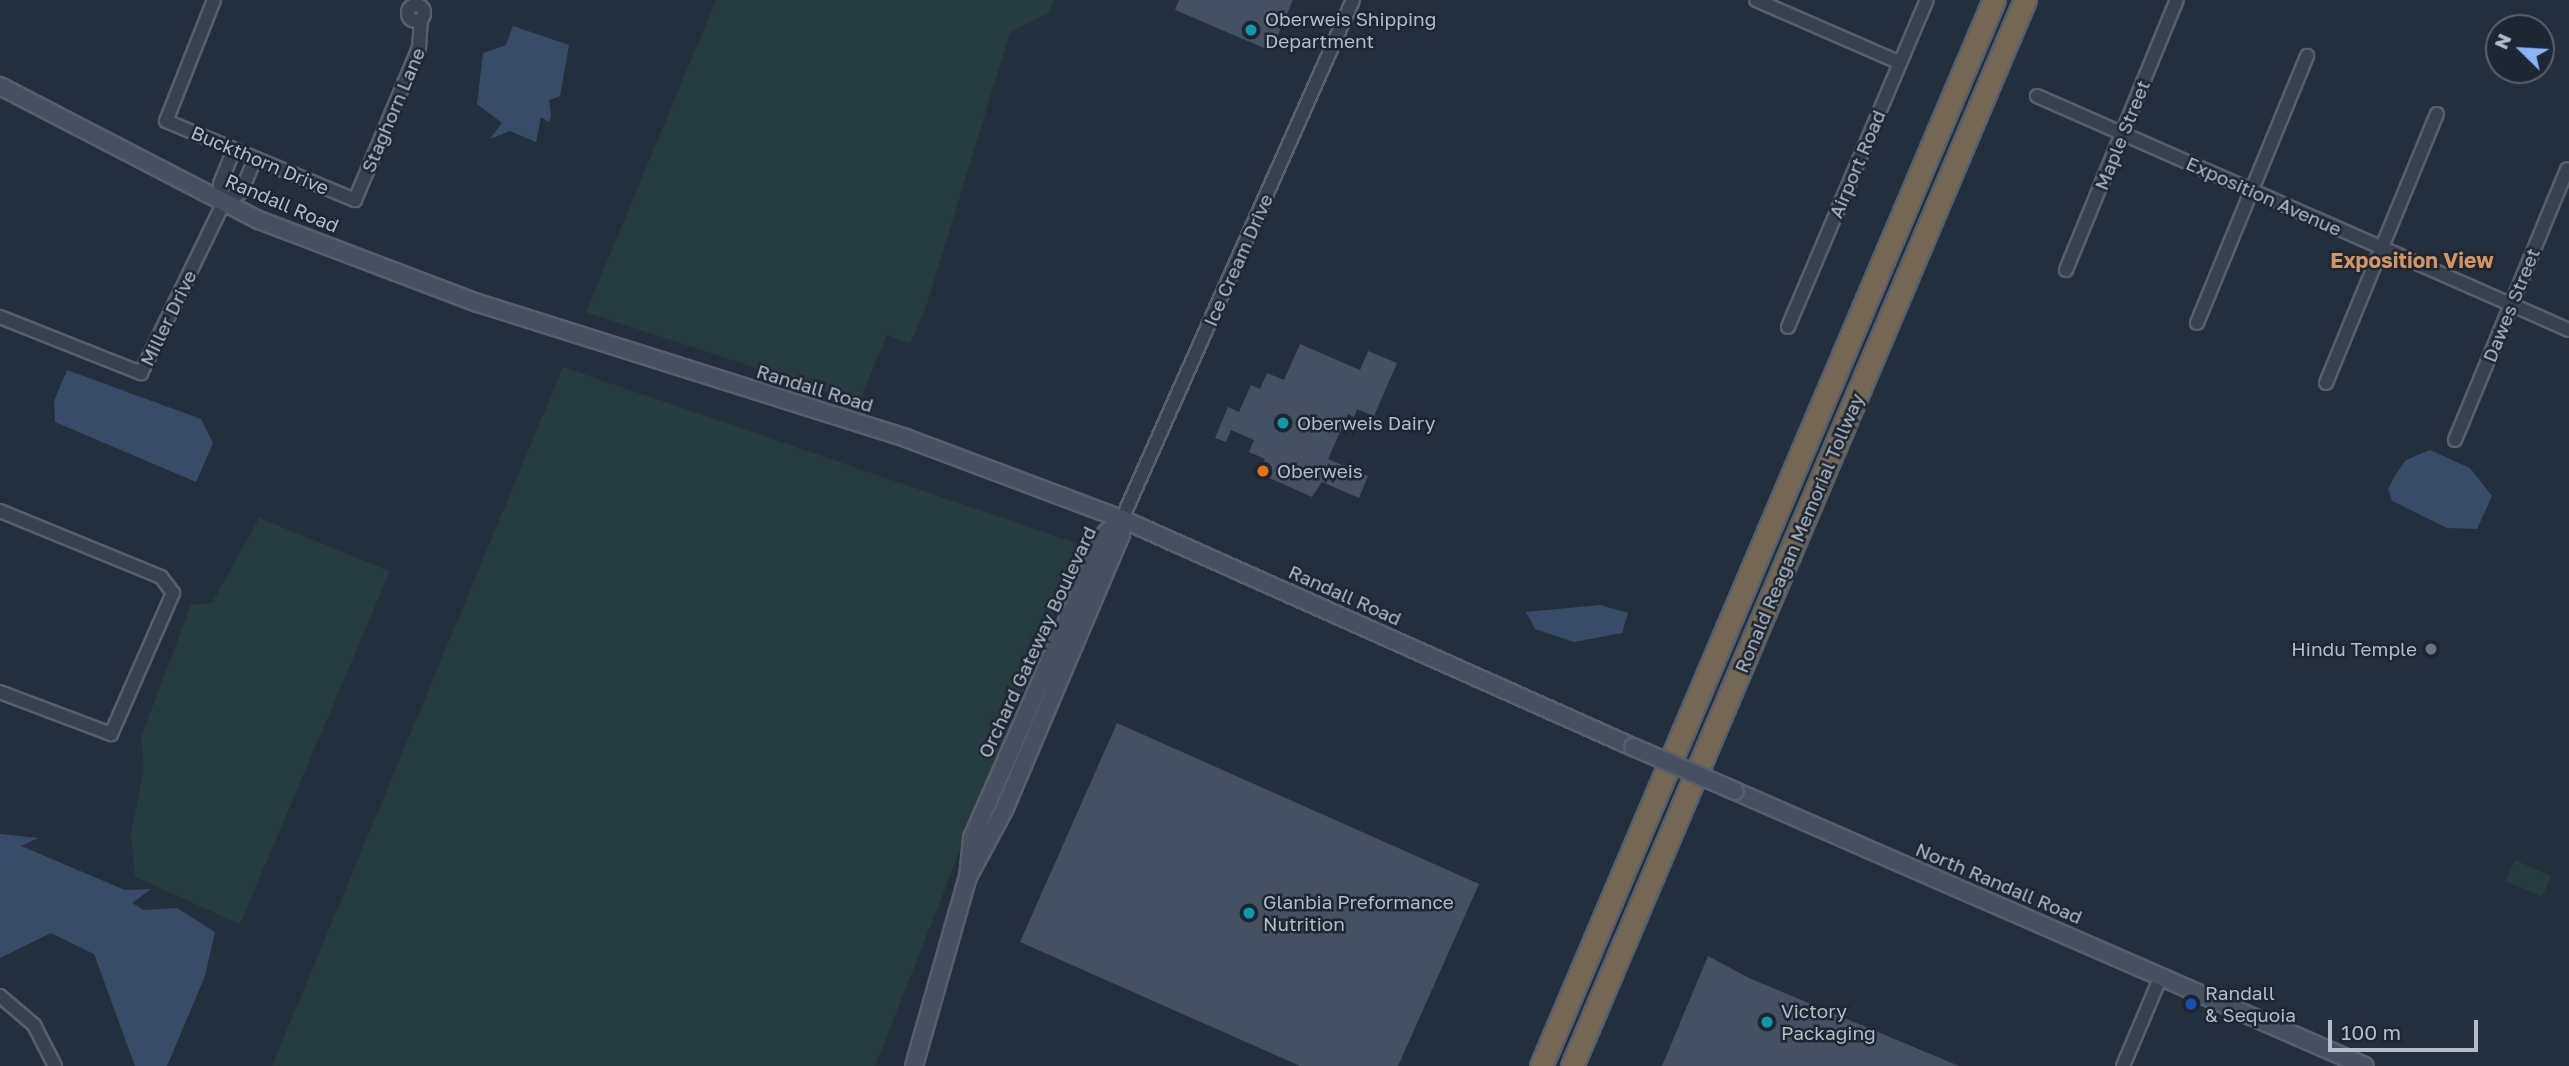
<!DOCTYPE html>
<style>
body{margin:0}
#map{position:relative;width:2569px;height:1066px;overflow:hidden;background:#242f3e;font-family:"Golos Text",sans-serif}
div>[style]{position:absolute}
.green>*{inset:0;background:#263c3f}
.water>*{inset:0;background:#394c67}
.building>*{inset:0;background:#455162}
.roads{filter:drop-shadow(2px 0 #565f6c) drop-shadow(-2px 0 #565f6c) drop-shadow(0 2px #565f6c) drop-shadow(0 -2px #565f6c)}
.street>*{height:12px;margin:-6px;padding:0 6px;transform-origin:6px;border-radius:6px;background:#38414e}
.street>.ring{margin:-6px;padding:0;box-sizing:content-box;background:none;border:12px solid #38414e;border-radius:50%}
.secondary>*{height:16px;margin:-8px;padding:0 8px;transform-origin:8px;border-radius:8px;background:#465061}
.highway>*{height:21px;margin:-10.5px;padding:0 10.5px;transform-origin:10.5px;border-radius:10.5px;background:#746855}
.bridges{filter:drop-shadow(2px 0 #565f6c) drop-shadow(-2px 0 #565f6c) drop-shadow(0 2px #565f6c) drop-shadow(0 -2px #565f6c)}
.secondary-bridge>*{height:16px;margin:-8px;padding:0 8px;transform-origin:8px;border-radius:8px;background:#465061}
.dots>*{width:19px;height:19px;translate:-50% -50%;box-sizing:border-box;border:4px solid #1d2633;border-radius:50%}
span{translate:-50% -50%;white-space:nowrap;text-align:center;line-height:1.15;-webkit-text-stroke:5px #1d2633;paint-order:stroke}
.poi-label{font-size:19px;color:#b4bcc9}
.left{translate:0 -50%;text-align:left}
.right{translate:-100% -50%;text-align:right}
.street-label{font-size:19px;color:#b4bcc9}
.neighbourhood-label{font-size:21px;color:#d59563;font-weight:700}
.north{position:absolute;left:2485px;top:14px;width:70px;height:70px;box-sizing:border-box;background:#1d2633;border:2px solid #59626f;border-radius:50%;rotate:294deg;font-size:19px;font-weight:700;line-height:28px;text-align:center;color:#b4bcc9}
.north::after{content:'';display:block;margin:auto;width:24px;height:32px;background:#8ab4f8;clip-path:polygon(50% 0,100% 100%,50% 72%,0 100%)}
.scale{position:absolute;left:2328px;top:1020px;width:150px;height:32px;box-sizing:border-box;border:4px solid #b4bcc9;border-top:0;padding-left:9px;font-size:21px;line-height:24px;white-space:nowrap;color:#b4bcc9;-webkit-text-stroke:5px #1d2633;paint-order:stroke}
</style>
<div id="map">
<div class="green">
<div style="clip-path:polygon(716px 0,1054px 0,1048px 13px,1010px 32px,927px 304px,910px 344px,887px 335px,859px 402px,586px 312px)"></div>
<div style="clip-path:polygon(563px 367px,1081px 545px,875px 1066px,272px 1066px)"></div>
<div style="clip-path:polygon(259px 518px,390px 571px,240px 924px,135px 877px,131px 833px,144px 770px,141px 737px,191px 605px,212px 603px)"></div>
<div style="clip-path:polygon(2515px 860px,2551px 876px,2542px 897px,2506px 881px)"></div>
</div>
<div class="water">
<div style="clip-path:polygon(513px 26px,569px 45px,560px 96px,549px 100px,551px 115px,549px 122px,541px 117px,536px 142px,510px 131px,490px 139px,502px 123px,477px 104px,483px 53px,506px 45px)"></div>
<div style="clip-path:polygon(67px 370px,201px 419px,213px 443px,196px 482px,55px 422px,54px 401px)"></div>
<div style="clip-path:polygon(2430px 450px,2470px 468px,2492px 496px,2477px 529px,2447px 528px,2392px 501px,2388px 489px,2396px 474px,2406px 460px)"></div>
<div style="clip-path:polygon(1600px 605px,1628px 613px,1622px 633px,1574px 642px,1535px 629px,1526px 612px)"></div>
<div style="clip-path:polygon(0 834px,38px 838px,21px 846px,125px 890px,151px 889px,132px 903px,144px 910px,177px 908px,215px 932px,205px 976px,167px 1066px,135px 1066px,94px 954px,51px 933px,0 958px)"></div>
</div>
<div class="building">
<div style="clip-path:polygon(1179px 0,1293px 0,1271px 51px,1175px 10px)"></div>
<div style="clip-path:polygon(1300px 344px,1360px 370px,1368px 351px,1397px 363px,1374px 416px,1357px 409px,1354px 417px,1348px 414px,1328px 459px,1368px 476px,1359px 498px,1322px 482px,1312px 497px,1258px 473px,1265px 459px,1249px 452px,1254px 440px,1231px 430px,1226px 442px,1215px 438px,1228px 407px,1239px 412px,1251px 385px,1260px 389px,1267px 373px,1284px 380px)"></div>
<div style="clip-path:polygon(1117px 723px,1479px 884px,1398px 1066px,1300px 1066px,1020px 942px)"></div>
<div style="clip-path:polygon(1708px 956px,1749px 978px,1959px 1066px,1662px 1066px)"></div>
</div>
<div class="roads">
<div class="street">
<div style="left:214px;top:0;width:130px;rotate:111.6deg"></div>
<div style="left:166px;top:121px;width:205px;rotate:22.7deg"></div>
<div style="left:355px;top:200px;width:165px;rotate:-67.2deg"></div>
<div style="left:419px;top:48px;width:28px;rotate:-86deg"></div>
<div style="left:1756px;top:0;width:157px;rotate:23.6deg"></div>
<div class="ring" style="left:408px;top:5px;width:4px;height:4px"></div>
<div style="left:2037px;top:96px;width:581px;rotate:23.74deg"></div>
<div style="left:224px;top:202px;width:20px;rotate:-30deg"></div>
<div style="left:241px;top:192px;width:36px;rotate:-67deg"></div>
<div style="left:224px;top:202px;width:18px;rotate:-103deg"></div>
<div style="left:220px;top:184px;width:37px;rotate:-68deg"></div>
<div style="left:2066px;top:270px;width:292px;rotate:-67.7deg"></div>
<div style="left:0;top:317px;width:152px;rotate:21.7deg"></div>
<div style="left:141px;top:373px;width:190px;rotate:-64.1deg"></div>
<div style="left:2197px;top:323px;width:289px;rotate:-67.6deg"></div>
<div style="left:1788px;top:327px;width:355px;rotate:-67deg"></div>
<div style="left:2326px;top:383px;width:291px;rotate:-67.6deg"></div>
<div style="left:2455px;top:440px;width:293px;rotate:-67.5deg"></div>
<div style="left:0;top:511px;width:174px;rotate:22.3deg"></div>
<div style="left:161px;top:577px;width:20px;rotate:53deg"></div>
<div style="left:173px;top:593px;width:154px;rotate:113.7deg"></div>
<div style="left:111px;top:734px;width:119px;rotate:-159.3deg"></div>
<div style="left:1122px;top:519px;width:568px;rotate:-66.01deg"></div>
<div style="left:0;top:996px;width:45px;rotate:40.5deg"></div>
<div style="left:34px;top:1025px;width:46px;rotate:62.9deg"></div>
<div style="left:2123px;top:1066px;width:98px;rotate:-67.1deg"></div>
</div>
<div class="secondary">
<div style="left:0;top:86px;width:292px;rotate:27.4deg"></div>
<div style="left:259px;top:220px;width:234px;rotate:20.8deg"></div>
<div style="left:478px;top:303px;width:449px;rotate:17.5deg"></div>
<div style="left:906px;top:438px;width:231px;rotate:20.6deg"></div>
<div style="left:1122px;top:519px;width:560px;rotate:24.05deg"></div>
<div style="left:1735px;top:791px;width:687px;rotate:23.58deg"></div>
<div style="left:968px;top:877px;width:76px;rotate:-61.8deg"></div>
<div style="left:1004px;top:810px;width:299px;rotate:-67deg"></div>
<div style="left:1121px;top:535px;width:16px;rotate:-86deg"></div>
<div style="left:914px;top:1066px;width:197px;rotate:-74.1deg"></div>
<div style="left:968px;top:877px;width:39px;rotate:-84deg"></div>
<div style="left:972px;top:838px;width:333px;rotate:-66.3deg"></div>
<div style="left:1106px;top:533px;width:21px;rotate:-41deg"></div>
</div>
<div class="highway">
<div style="left:1541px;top:1066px;width:1158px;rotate:-66.98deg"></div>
<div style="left:1572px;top:1066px;width:1158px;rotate:-66.98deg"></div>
</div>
</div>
<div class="bridges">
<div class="secondary-bridge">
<div style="left:1633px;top:747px;width:111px;rotate:23.3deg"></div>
</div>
</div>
<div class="dots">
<div style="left:1251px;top:30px;background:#0f9aa8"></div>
<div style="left:1283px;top:423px;background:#0f9aa8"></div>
<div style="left:1263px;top:471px;background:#e8710a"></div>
<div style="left:2431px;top:649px;background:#6b7280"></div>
<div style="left:1249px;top:913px;background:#0f9aa8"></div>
<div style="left:2191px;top:1004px;background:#1a4fb4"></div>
<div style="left:1767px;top:1022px;background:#0f9aa8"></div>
</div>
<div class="poi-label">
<span class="left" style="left:1265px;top:30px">Oberweis Shipping<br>Department</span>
<span class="left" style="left:1297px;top:423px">Oberweis Dairy</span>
<span class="left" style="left:1277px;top:471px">Oberweis</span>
<span class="right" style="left:2417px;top:649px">Hindu Temple</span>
<span class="left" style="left:1263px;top:913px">Glanbia Preformance<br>Nutrition</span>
<span class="left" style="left:2205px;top:1004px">Randall<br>&amp; Sequoia</span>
<span class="left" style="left:1781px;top:1022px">Victory<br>Packaging</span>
</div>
<div class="street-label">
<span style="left:393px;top:110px;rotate:-67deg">Staghorn Lane</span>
<span style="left:2122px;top:135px;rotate:-68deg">Maple Street</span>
<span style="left:260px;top:160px;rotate:23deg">Buckthorn Drive</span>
<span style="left:1857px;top:164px;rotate:-67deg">Airport Road</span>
<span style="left:2264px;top:196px;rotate:24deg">Exposition Avenue</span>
<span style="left:282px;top:203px;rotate:23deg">Randall Road</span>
<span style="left:1238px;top:260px;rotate:-66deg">Ice Cream Drive</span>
<span style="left:2511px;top:305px;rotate:-68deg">Dawes Street</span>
<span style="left:168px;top:318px;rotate:-64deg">Miller Drive</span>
<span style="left:815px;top:388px;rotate:17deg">Randall Road</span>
<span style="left:1799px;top:533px;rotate:-67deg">Ronald Reagan Memorial Tollway</span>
<span style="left:1345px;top:595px;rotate:24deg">Randall Road</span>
<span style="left:1037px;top:642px;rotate:-65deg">Orchard Gateway Boulevard</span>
<span style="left:1999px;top:883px;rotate:23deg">North Randall Road</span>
</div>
<div class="neighbourhood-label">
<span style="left:2412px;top:260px">Exposition View</span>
</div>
<div class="north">N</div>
<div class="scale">100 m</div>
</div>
